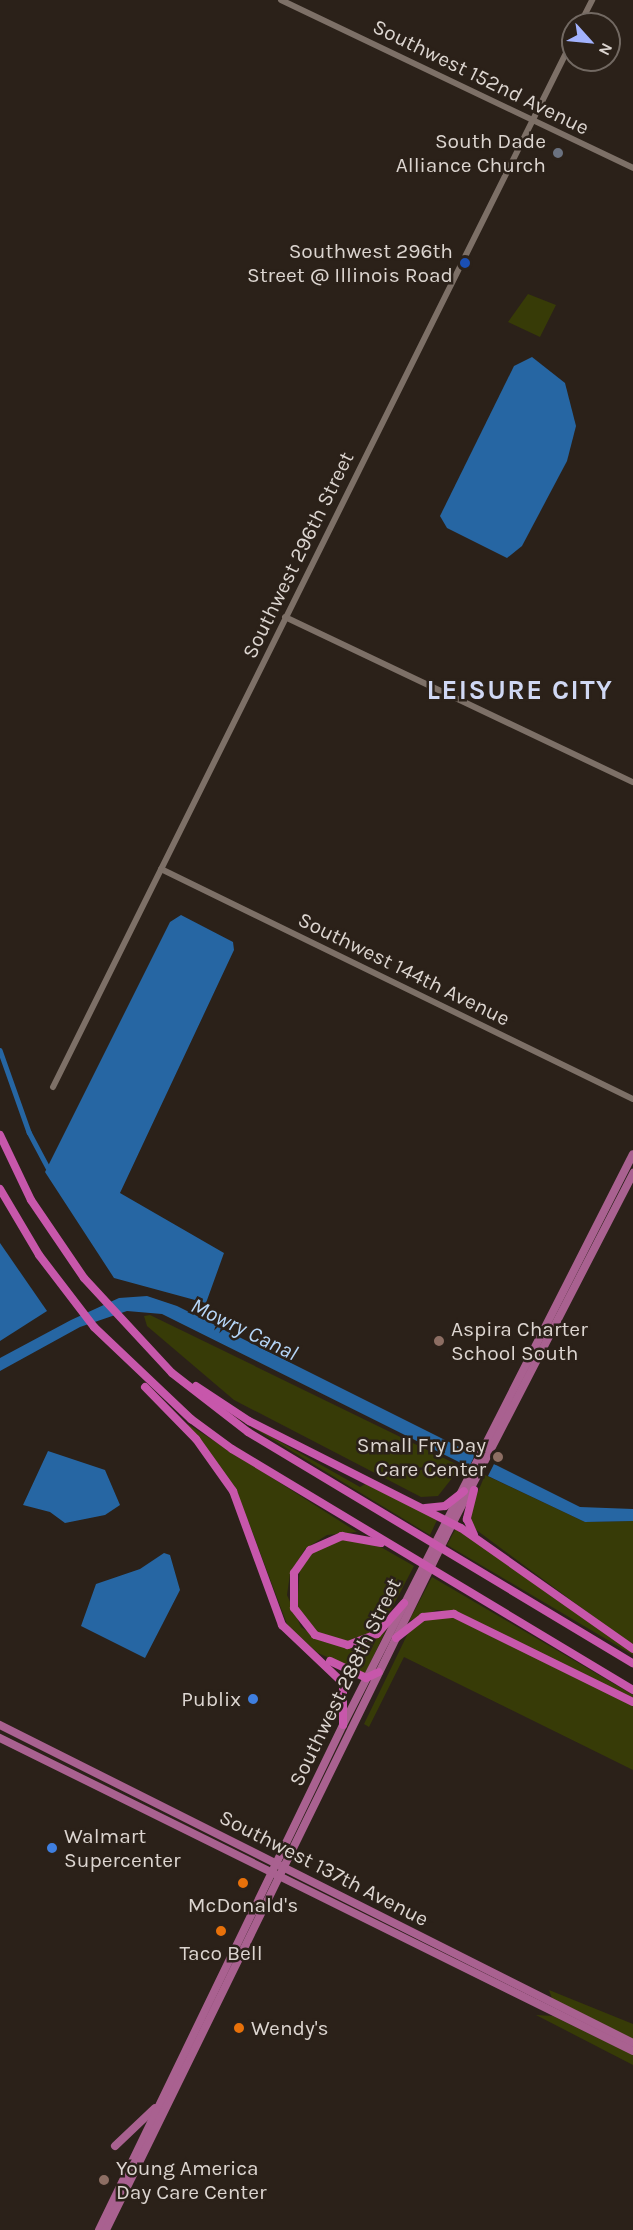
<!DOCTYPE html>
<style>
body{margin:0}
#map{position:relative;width:633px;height:2230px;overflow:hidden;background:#2b2119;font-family:Karla,sans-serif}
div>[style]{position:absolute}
.green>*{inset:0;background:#373b07}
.water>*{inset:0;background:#2666a3}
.canal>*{height:4.5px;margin:-2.25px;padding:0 2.25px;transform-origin:2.25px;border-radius:2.25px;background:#2666a3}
.minor>*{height:6px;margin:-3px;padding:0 3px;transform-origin:3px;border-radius:3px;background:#7d7067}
.major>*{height:8px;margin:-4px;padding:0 4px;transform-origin:4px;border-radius:4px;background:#a96190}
.highway>*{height:8px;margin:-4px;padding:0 4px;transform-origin:4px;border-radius:4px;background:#c757ab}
.dots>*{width:16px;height:16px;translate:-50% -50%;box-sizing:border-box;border:3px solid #2b2119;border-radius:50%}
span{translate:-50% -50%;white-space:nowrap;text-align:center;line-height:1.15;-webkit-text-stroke:5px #2b2119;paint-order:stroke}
.street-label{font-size:21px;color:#dcd5d0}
.poi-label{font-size:21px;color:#dcd5d0}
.right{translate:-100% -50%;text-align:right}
.left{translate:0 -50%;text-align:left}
.water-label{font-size:22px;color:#b6d6f8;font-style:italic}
.district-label{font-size:27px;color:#d0d8f4;font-weight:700;letter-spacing:1.5px}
.north{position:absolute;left:561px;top:12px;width:60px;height:60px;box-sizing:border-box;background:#2b2119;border:2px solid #726962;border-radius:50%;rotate:117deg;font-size:16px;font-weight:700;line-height:24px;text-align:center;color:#dcd5d0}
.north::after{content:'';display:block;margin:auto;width:21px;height:27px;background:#a2b2fd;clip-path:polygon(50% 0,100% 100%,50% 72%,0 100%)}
</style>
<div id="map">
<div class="green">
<div style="clip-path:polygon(528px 294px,556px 305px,540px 337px,508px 322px)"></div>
<div style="clip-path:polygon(150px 1315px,458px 1465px,460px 1468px,438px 1496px,421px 1497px,234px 1400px,147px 1326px,144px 1316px)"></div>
<div style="clip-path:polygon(229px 1413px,360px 1487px,367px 1483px,438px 1518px,430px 1535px)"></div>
<div style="clip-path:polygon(186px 1423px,357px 1532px,327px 1535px,305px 1549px,290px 1574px,287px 1595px,301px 1627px,321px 1641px,355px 1646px,386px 1630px,365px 1674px,318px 1653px,288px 1627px,249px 1523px)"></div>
<div style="clip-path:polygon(485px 1475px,585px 1522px,633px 1521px,633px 1646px,471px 1526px,472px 1506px)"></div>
<div style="clip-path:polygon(456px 1528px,633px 1651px,633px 1655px,447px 1545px)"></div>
<div style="clip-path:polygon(343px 1539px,379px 1546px,414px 1566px,382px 1627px,348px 1642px,316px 1633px,297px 1608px,300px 1568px,311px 1553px)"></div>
<div style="clip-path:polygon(432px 1577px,633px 1695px,633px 1700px,455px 1612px,437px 1610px,409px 1621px)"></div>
<div style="clip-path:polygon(448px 1615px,633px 1705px,633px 1770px,404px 1657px,369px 1727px,364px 1724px,409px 1631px,421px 1621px)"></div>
<div style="clip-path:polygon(549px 1990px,633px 2024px,633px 2040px,553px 2001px)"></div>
<div style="clip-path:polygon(536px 2015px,553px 2016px,633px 2055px,633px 2065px)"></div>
</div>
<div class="water">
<div style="clip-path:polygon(532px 357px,565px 383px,576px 426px,567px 461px,522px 546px,507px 558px,447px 528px,440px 516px,514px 366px)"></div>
<div style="clip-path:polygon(181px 915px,233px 942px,234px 950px,120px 1193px,224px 1253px,206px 1303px,114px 1278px,45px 1172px,170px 922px)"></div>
<div style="clip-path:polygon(0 1243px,47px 1311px,0 1341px)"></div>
<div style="clip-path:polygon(147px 1296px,177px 1306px,475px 1455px,469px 1467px,162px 1314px,127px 1311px,80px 1327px,0 1371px,0 1358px,71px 1320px,119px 1298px)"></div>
<div style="clip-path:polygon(48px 1451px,105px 1470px,120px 1505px,105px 1515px,65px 1523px,50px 1512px,23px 1505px)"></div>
<div style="clip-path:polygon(494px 1464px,580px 1507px,633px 1509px,633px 1521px,585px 1522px,488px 1476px)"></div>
<div style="clip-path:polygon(164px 1553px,170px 1555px,180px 1590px,145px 1658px,81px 1626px,96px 1584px,140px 1569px)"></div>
</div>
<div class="canal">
<div style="left:0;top:1050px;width:87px;rotate:70.5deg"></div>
<div style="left:29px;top:1132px;width:40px;rotate:62deg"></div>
</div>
<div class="minor">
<div style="left:281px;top:0;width:390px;rotate:25.5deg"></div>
<div style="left:580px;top:24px;width:27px;rotate:-63deg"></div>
<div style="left:285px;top:617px;width:385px;rotate:25.4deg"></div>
<div style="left:161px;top:869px;width:525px;rotate:25.98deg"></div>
<div style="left:53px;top:1087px;width:1170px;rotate:-63.61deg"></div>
</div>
<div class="major">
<div style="left:0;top:1725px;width:708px;rotate:26.67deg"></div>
<div style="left:0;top:1738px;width:706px;rotate:26.31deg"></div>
<div style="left:115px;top:2146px;width:55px;rotate:-43.5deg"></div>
<div style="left:99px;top:2230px;width:561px;rotate:-64.21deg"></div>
<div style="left:343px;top:1725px;width:640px;rotate:-63.07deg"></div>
<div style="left:106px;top:2230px;width:771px;rotate:-63.9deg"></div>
<div style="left:445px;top:1538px;width:411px;rotate:-62.7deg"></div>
</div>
<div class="highway">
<div style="left:0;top:1135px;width:72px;rotate:64.5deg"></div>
<div style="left:31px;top:1200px;width:94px;rotate:55.8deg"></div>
<div style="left:84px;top:1278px;width:129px;rotate:47.2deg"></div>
<div style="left:172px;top:1373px;width:96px;rotate:37.8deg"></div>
<div style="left:248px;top:1432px;width:449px;rotate:31deg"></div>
<div style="left:0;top:1189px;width:77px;rotate:59.4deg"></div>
<div style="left:39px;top:1255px;width:91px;rotate:52.6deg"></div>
<div style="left:94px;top:1327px;width:134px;rotate:43.5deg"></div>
<div style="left:191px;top:1419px;width:51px;rotate:36.2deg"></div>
<div style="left:232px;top:1449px;width:468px;rotate:31deg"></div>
<div style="left:196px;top:1386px;width:64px;rotate:33.4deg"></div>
<div style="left:249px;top:1421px;width:237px;rotate:26.8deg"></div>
<div style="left:461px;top:1528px;width:210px;rotate:35.1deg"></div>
<div style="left:145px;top:1387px;width:73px;rotate:45.6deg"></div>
<div style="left:196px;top:1439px;width:64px;rotate:54.6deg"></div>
<div style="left:233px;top:1491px;width:143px;rotate:69.9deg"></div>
<div style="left:282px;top:1625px;width:84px;rotate:43.6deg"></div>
<div style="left:343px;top:1683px;width:42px;rotate:90deg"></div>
<div style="left:474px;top:1490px;width:30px;rotate:104deg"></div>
<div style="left:467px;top:1519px;width:17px;rotate:66deg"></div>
<div style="left:425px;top:1508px;width:20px;rotate:-6deg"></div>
<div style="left:445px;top:1506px;width:24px;rotate:-38deg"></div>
<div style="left:381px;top:1543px;width:40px;rotate:-170deg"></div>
<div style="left:342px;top:1536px;width:35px;rotate:156deg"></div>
<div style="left:310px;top:1550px;width:28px;rotate:125deg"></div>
<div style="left:294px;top:1573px;width:35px;rotate:90deg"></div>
<div style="left:294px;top:1608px;width:34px;rotate:52deg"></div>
<div style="left:315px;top:1635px;width:34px;rotate:17deg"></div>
<div style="left:348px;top:1645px;width:31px;rotate:-21deg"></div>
<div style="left:377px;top:1634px;width:41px;rotate:-48.9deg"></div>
<div style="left:396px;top:1638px;width:34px;rotate:-38deg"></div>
<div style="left:423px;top:1617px;width:31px;rotate:-6deg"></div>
<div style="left:454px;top:1614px;width:199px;rotate:26.2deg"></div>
<div style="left:330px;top:1661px;width:40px;rotate:25deg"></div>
<div style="left:366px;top:1678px;width:14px;rotate:-25deg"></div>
</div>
<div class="dots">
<div style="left:558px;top:153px;background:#6b7280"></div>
<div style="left:465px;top:263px;background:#1a4fb4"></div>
<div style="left:439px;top:1341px;background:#8d6e63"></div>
<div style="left:498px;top:1457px;background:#8d6e63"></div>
<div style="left:253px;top:1699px;background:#3f7fe0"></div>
<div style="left:52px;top:1848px;background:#3f7fe0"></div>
<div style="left:243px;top:1883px;background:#e8710a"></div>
<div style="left:221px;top:1931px;background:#e8710a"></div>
<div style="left:239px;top:2028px;background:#e8710a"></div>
<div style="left:104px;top:2180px;background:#8d6e63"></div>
</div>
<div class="street-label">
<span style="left:481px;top:77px;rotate:26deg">Southwest 152nd Avenue</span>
<span style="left:298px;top:555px;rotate:-64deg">Southwest 296th Street</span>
<span style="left:404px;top:969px;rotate:26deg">Southwest 144th Avenue</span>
<span style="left:345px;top:1682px;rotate:-64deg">Southwest 288th Street</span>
<span style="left:324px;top:1868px;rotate:27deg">Southwest 137th Avenue</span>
</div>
<div class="poi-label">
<span class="right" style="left:546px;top:153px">South Dade<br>Alliance Church</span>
<span class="right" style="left:453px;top:263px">Southwest 296th<br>Street @ Illinois Road</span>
<span class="left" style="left:451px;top:1341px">Aspira Charter<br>School South</span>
<span class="right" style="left:486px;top:1457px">Small Fry Day<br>Care Center</span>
<span class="right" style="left:241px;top:1699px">Publix</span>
<span class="left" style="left:64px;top:1848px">Walmart<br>Supercenter</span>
<span style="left:243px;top:1905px">McDonald's</span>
<span style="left:221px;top:1953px">Taco Bell</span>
<span class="left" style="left:251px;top:2028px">Wendy's</span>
<span class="left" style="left:116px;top:2180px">Young America<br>Day Care Center</span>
</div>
<div class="water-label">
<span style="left:244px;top:1330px;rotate:26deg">Mowry Canal</span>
</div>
<div class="district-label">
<span style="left:520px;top:691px">LEISURE CITY</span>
</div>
<div class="north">N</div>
</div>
